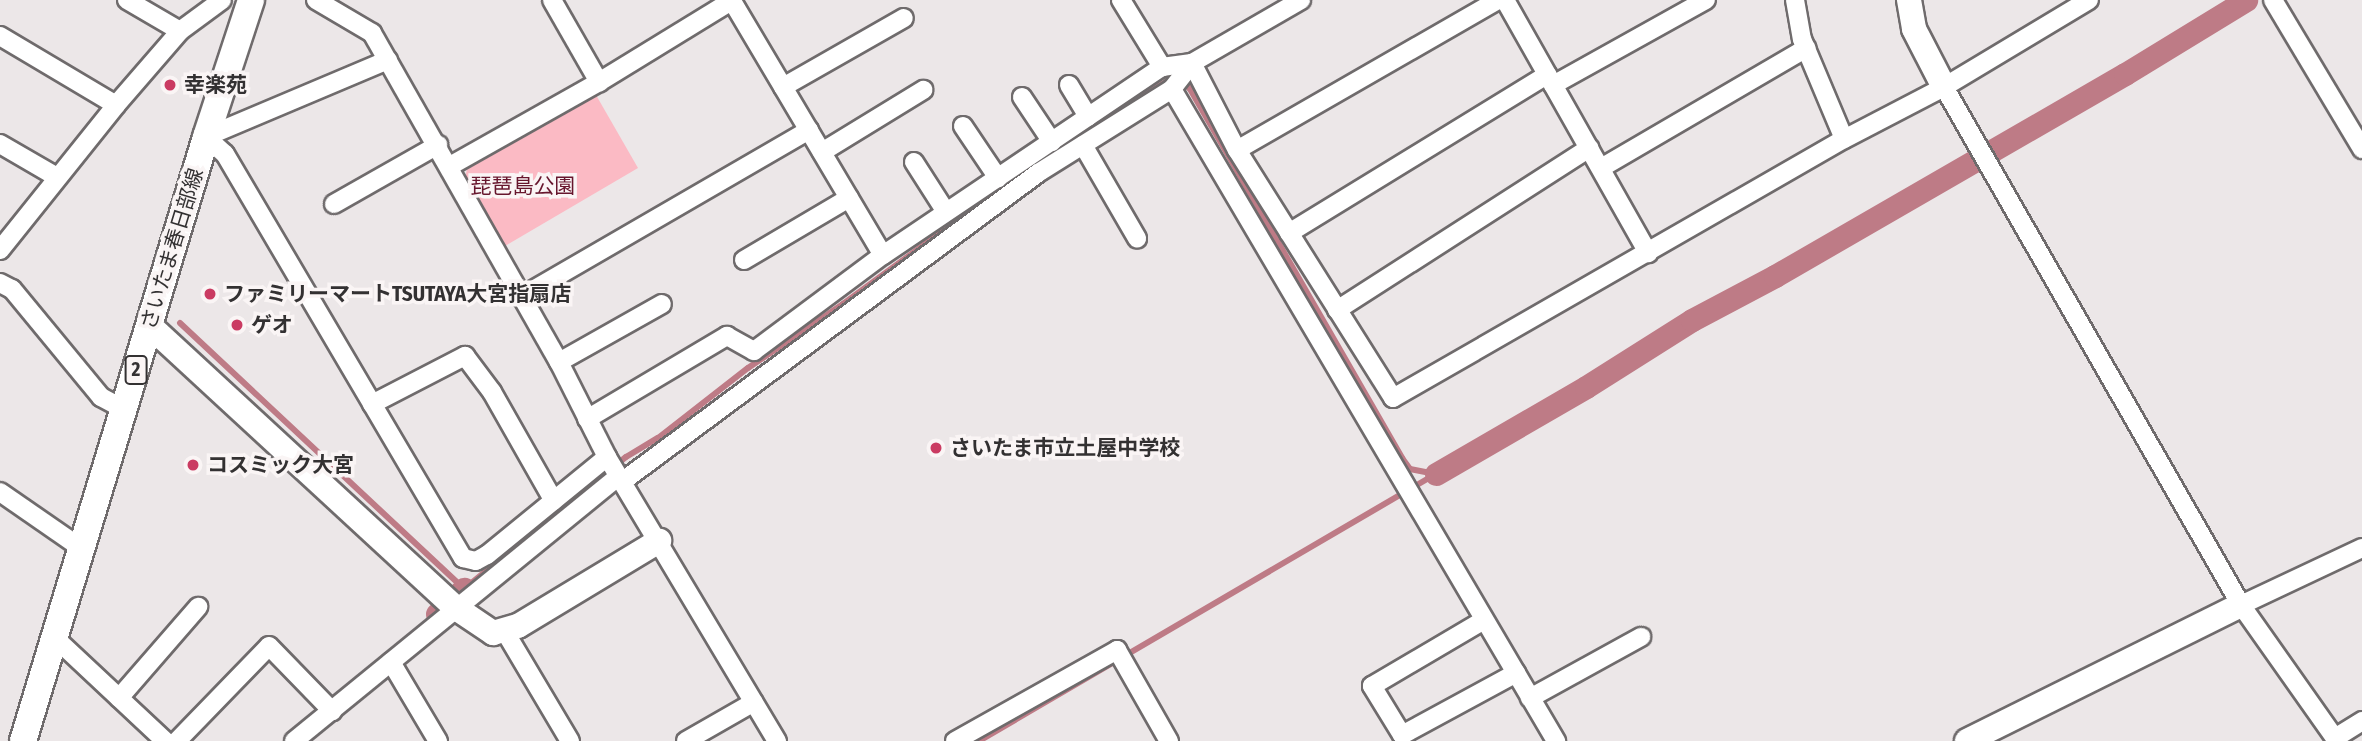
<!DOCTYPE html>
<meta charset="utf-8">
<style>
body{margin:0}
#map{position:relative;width:2362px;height:741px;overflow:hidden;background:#ece7e8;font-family:"Fira Sans Condensed","Noto Sans JP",sans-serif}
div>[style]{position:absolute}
.green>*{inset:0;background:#fbbac4}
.stream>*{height:6px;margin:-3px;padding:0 3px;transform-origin:3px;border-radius:3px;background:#be7b86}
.canal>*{height:23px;margin:-11.5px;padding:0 11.5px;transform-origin:11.5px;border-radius:11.5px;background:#be7b86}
.roads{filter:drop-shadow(2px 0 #6f6b6c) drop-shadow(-2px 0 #6f6b6c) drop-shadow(0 2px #6f6b6c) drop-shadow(0 -2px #6f6b6c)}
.street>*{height:18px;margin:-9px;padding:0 9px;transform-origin:9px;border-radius:9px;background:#fff}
.secondary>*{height:24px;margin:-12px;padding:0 12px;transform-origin:12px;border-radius:12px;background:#fff}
.primary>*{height:26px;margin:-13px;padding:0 13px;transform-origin:13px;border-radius:13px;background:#fff}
.dots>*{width:19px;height:19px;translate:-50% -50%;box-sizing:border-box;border:4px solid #faf5f5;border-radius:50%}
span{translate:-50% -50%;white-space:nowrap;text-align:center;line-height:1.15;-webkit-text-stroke:7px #faf5f5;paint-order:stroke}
.shield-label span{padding:2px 5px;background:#faf5f5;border:2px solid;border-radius:5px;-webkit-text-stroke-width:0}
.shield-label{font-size:19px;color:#333132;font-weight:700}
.poi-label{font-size:21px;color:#333132;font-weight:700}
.left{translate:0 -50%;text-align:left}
.park-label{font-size:21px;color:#67162d}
.street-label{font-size:21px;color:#333132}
</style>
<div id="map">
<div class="green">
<div style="clip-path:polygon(596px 95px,638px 168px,505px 246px,465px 178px,467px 169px)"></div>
</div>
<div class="stream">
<div style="left:1182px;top:80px;width:12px;rotate:48deg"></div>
<div style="left:1190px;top:89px;width:426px;rotate:60.1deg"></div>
<div style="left:1402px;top:458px;width:14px;rotate:54deg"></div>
<div style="left:1410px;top:469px;width:26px;rotate:11deg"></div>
<div style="left:180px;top:323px;width:389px;rotate:43.1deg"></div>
<div style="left:464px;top:589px;width:209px;rotate:-39.2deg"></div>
<div style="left:626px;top:457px;width:37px;rotate:-31deg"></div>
<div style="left:658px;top:438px;width:114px;rotate:-37.9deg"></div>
<div style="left:748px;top:368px;width:115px;rotate:-34deg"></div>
<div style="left:843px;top:304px;width:237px;rotate:-36.2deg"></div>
<div style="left:1034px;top:164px;width:165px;rotate:-31.9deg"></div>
<div style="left:979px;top:741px;width:527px;rotate:-30.31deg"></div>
</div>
<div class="canal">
<div style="left:1436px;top:474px;width:173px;rotate:-30.1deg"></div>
<div style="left:1586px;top:387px;width:125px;rotate:-32.3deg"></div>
<div style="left:1692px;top:320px;width:94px;rotate:-27.9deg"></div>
<div style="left:1775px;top:276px;width:404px;rotate:-30deg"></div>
<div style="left:2125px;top:74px;width:142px;rotate:-31.4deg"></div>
<div style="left:437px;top:614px;width:37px;rotate:-43deg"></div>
</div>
<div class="roads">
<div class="street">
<div style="left:127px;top:0;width:61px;rotate:30.3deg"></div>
<div style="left:316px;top:0;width:65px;rotate:30.5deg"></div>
<div style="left:372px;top:33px;width:378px;rotate:60.4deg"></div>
<div style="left:559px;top:362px;width:106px;rotate:63.2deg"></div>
<div style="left:607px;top:457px;width:331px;rotate:59.1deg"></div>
<div style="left:552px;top:0;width:95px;rotate:60.2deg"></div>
<div style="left:1121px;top:0;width:79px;rotate:58.5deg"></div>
<div style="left:1505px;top:0;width:291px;rotate:60.5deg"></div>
<div style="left:1795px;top:0;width:40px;rotate:80deg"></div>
<div style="left:1802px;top:39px;width:108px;rotate:67.2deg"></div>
<div style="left:2273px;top:0;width:174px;rotate:59.1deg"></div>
<div style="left:732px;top:1px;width:295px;rotate:59.3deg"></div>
<div style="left:0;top:36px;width:135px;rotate:30.7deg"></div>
<div style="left:388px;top:60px;width:198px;rotate:157.1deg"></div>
<div style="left:206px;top:137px;width:25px;rotate:42deg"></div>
<div style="left:225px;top:154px;width:469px;rotate:59.5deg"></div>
<div style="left:463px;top:558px;width:13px;rotate:13deg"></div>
<div style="left:476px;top:561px;width:13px;rotate:-29deg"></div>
<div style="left:487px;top:555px;width:155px;rotate:-39.2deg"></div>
<div style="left:1069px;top:85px;width:37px;rotate:59deg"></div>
<div style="left:1553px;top:85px;width:175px;rotate:-29.1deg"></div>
<div style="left:783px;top:87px;width:139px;rotate:-29.7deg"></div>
<div style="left:1944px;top:87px;width:597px;rotate:60.17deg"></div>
<div style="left:2241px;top:605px;width:166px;rotate:54.8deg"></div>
<div style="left:1172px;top:89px;width:757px;rotate:59.5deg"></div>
<div style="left:1022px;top:97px;width:54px;rotate:56.3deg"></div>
<div style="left:963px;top:126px;width:63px;rotate:56.1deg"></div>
<div style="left:0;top:144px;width:66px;rotate:30.1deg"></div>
<div style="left:1083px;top:145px;width:108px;rotate:59.9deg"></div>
<div style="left:1237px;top:150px;width:301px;rotate:-29.9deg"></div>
<div style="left:822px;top:152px;width:119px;rotate:-31.5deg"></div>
<div style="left:914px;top:162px;width:59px;rotate:57.4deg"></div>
<div style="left:450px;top:166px;width:171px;rotate:-29.4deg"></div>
<div style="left:599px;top:82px;width:157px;rotate:-31.5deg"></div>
<div style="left:1601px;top:168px;width:238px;rotate:-30.3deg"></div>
<div style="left:334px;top:204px;width:120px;rotate:-29.6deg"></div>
<div style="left:1289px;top:233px;width:303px;rotate:-31.5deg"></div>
<div style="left:0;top:250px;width:186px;rotate:-51.3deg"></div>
<div style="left:116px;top:105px;width:98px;rotate:-49.1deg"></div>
<div style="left:180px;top:31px;width:52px;rotate:-36.4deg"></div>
<div style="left:744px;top:260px;width:122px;rotate:-30.6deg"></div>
<div style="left:0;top:283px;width:13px;rotate:27deg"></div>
<div style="left:12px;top:289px;width:140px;rotate:50.5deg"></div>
<div style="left:101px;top:397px;width:26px;rotate:28deg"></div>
<div style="left:521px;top:297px;width:333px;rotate:-30.1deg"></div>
<div style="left:1337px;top:310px;width:300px;rotate:-32.7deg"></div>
<div style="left:559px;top:362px;width:118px;rotate:-29.4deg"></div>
<div style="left:372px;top:404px;width:105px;rotate:-27.3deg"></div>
<div style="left:465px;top:356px;width:45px;rotate:53.1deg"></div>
<div style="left:492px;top:392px;width:125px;rotate:60.4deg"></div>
<div style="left:587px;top:419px;width:163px;rotate:-30.7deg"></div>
<div style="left:727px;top:336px;width:31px;rotate:29deg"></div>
<div style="left:754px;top:351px;width:161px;rotate:-36.7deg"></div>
<div style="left:883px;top:255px;width:336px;rotate:-34deg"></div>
<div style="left:1162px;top:67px;width:30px;rotate:-8deg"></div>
<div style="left:1192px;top:63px;width:126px;rotate:-30deg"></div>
<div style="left:623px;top:481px;width:517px;rotate:-36.58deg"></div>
<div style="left:1038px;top:173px;width:158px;rotate:-32.1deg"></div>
<div style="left:1172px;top:89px;width:33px;rotate:-52deg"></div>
<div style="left:1192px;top:63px;width:98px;rotate:62.7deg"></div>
<div style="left:1237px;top:150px;width:293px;rotate:57.8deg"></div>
<div style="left:1393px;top:398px;width:520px;rotate:-29.87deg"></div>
<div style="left:1844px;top:139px;width:113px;rotate:-27.5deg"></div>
<div style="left:1944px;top:87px;width:169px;rotate:-31deg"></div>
<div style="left:0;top:492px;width:98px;rotate:34.7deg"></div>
<div style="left:2241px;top:605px;width:134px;rotate:-25.2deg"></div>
<div style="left:1484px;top:620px;width:130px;rotate:149.5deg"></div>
<div style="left:1372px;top:686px;width:57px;rotate:58.5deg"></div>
<div style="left:1402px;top:735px;width:130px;rotate:-28.5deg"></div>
<div style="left:504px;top:630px;width:129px;rotate:59.3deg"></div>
<div style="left:54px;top:637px;width:152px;rotate:43.1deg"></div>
<div style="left:391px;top:662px;width:92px;rotate:59.3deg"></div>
<div style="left:119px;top:698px;width:121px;rotate:-49deg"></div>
<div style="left:1530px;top:698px;width:127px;rotate:-28.8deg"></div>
<div style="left:2335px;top:738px;width:32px;rotate:-32deg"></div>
<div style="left:177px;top:741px;width:132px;rotate:-45.9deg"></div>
<div style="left:269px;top:646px;width:91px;rotate:45.9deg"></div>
<div style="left:294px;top:741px;width:419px;rotate:-39.2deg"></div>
<div style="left:686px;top:741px;width:78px;rotate:-29.8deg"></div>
<div style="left:955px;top:741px;width:186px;rotate:-29.3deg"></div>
<div style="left:1117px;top:650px;width:105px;rotate:60.3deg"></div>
</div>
<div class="secondary">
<div style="left:1909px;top:0;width:29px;rotate:80deg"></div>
<div style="left:1914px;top:29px;width:65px;rotate:62.7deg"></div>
<div style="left:149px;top:325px;width:418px;rotate:42.7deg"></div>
<div style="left:456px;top:608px;width:45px;rotate:34deg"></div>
<div style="left:493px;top:633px;width:26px;rotate:-16deg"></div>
<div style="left:518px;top:626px;width:165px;rotate:-31.1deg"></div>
<div style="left:1967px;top:741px;width:306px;rotate:-26.4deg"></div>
</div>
<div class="primary">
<div style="left:23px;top:741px;width:631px;rotate:-73.14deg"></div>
<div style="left:206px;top:137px;width:144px;rotate:-71.8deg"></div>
</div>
</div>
<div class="dots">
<div style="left:170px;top:85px;background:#ca3b62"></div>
<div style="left:210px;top:294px;background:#ca3b62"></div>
<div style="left:237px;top:325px;background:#ca3b62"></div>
<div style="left:936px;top:448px;background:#ca3b62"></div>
<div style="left:193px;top:465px;background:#ca3b62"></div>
</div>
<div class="shield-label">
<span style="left:136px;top:370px">2</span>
</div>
<div class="poi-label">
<span class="left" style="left:184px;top:85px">幸楽苑</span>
<span class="left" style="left:224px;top:294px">ファミリーマートTSUTAYA大宮指扇店</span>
<span class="left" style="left:251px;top:325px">ゲオ</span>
<span class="left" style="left:950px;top:448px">さいたま市立土屋中学校</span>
<span class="left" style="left:207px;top:465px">コスミック大宮</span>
</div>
<div class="park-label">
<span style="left:523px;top:186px">琵琶島公園</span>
</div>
<div class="street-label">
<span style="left:172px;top:249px;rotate:-73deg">さいたま春日部線</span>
</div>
</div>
